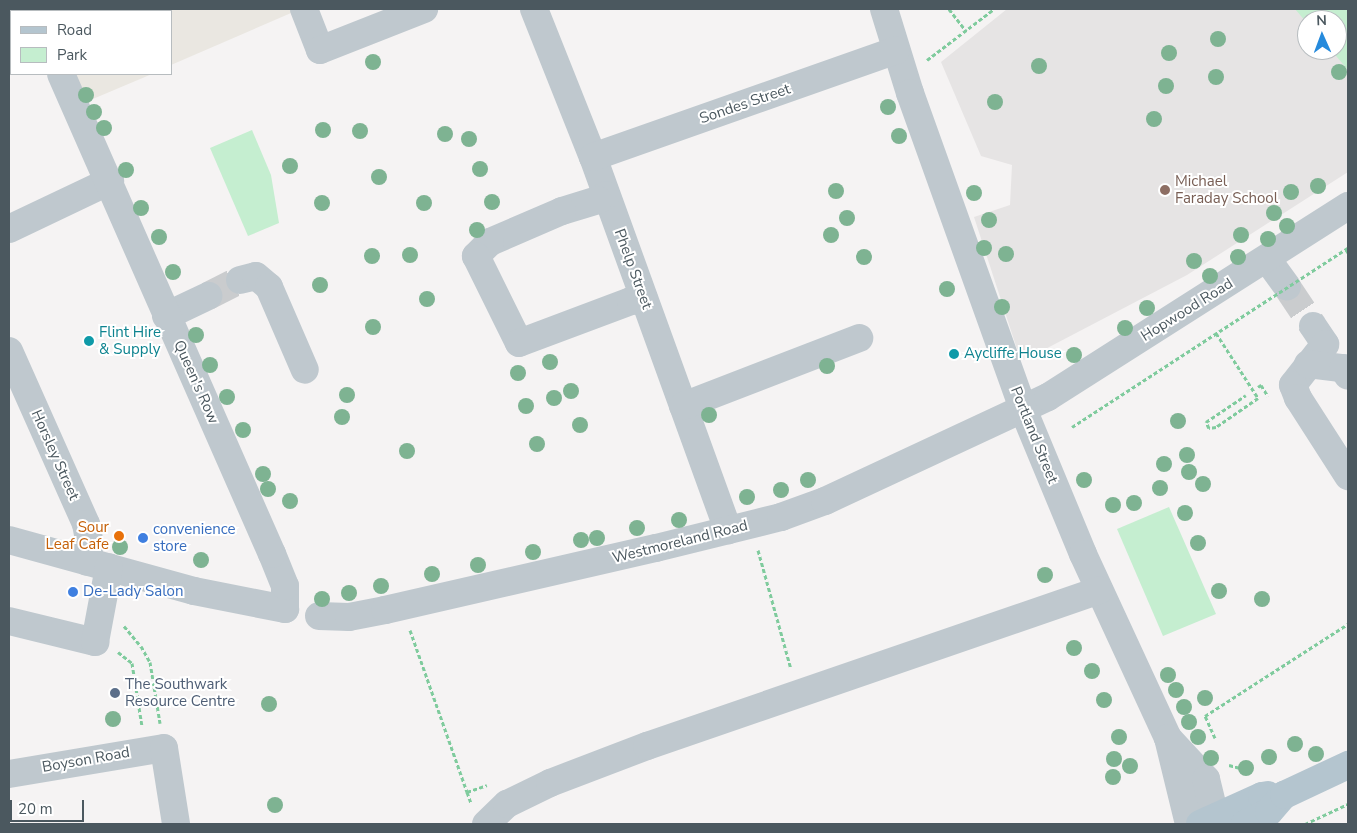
<!DOCTYPE html>
<style>
body{margin:0}
#map{position:relative;width:1357px;height:833px;overflow:hidden;background:#f5f3f3;font-family:"Nunito Sans",sans-serif}
div>[style]{position:absolute}
.commercial>*{inset:0;background:#eae7e1}
.education>*{inset:0;background:#e6e4e4}
.green>*{inset:0;background:#c5eed0}
.minor-tunnel>*{height:28px;margin-top:-14px;transform-origin:0;background:repeating-linear-gradient(90deg,#caccce 0 28px,transparent 0 42px)}
.path>*{height:3px;margin-top:-1.5px;transform-origin:0;background:repeating-linear-gradient(90deg,#7fcb9d 0 4px,transparent 0 6.5px)}
.minor>*{height:28px;margin:-14px;padding:0 14px;transform-origin:14px;border-radius:14px;background:#bfc8ce}
.major>*{height:28px;margin:-14px;padding:0 14px;transform-origin:14px;border-radius:14px;background:#b4c5cf}
.path-bridge>*{height:3px;margin-top:-1.5px;transform-origin:0;background:repeating-linear-gradient(90deg,#7fcb9d 0 4px,transparent 0 6.5px)}
.trees>*{width:16px;height:16px;margin:-8px;border-radius:50%;background:#7eb392}
.dots>*{width:14px;height:14px;translate:-50% -50%;box-sizing:border-box;border:2px solid #fff;border-radius:50%}
span{translate:-50% -50%;white-space:nowrap;text-align:center;line-height:1.15;-webkit-text-stroke:4px #fff;paint-order:stroke}
.street-label{font-size:15px;color:#4b585f}
.education-label{font-size:15px;color:#785e54}
.left{translate:0 -50%;text-align:left}
.culture-label{font-size:15px;color:#0d838f}
.food-label{font-size:15px;color:#c56008}
.right{translate:-100% -50%;text-align:right}
.shop-label{font-size:15px;color:#366cbe}
.service-label{font-size:15px;color:#4e5e75}
.frame{position:absolute;inset:0;border:10px solid #4b585f;pointer-events:none}
.legend{position:absolute;left:10px;top:10px;width:162px;height:65px;box-sizing:border-box;background:#fff;border:1px solid #b7bcbf;margin:0;padding:6px 9px;list-style:none;font-size:15px;color:#4b585f}
.legend li{display:flex;align-items:center;gap:10px;height:25px}
.legend b{width:25px;border:1px solid #b7bcbf}
.north{position:absolute;left:1297px;top:10px;width:50px;height:50px;box-sizing:border-box;background:#fff;border:1px solid #b7bcbf;border-radius:50%;rotate:358deg;font-size:14px;font-weight:700;line-height:20px;text-align:center;color:#4b585f}
.north::after{content:'';display:block;margin:auto;width:18px;height:22px;background:#258adc;clip-path:polygon(50% 0,100% 100%,50% 72%,0 100%)}
.scale{position:absolute;left:10px;top:800px;width:74px;height:22px;box-sizing:border-box;border:2px solid #4b585f;border-top:0;padding-left:6px;font-size:15px;line-height:18px;white-space:nowrap;color:#4b585f;-webkit-text-stroke:4px #fff;paint-order:stroke}
</style>
<div id="map">
<div class="commercial">
<div style="clip-path:polygon(39px 9px,298px 9px,298px 10px,171px 65px,171px 11px,40px 11px)"></div>
<div style="clip-path:polygon(68px 74px,152px 74px,81px 104px)"></div>
</div>
<div class="education">
<div style="clip-path:polygon(evenodd,1007px 9px,1348px 9px,1348px 172px,1187px 275px,1032px 356px,1017px 349px,974px 217px,1010px 205px,1012px 165px,981px 156px,941px 62px,1007px 9px,1307px 20px,1337px 20px,1337px 50px,1307px 50px,1307px 20px)"></div>
</div>
<div class="green">
<div style="clip-path:polygon(1295px 9px,1348px 9px,1348px 70px,1331px 50px,1337px 50px,1337px 20px,1307px 20px,1307px 23px)"></div>
<div style="clip-path:polygon(252px 130px,271px 175px,279px 223px,248px 236px,210px 148px)"></div>
<div style="clip-path:polygon(1169px 507px,1216px 614px,1163px 636px,1117px 529px)"></div>
</div>
<div class="minor-tunnel">
<div style="left:1287px;top:287px;width:47px;rotate:56.3deg"></div>
<div style="left:208px;top:296px;width:36px;rotate:-27deg"></div>
</div>
<div class="path">
<div style="left:949px;top:9px;width:28px;rotate:52deg"></div>
<div style="left:927px;top:60px;width:84px;rotate:-37.3deg"></div>
<div style="left:1346px;top:249px;width:4px;rotate:63deg"></div>
<div style="left:1258px;top:387px;width:4px;rotate:-34deg"></div>
<div style="left:1261px;top:385px;width:13px;rotate:58deg"></div>
<div style="left:758px;top:550px;width:123px;rotate:74.5deg"></div>
<div style="left:124px;top:626px;width:26px;rotate:50deg"></div>
<div style="left:141px;top:646px;width:18px;rotate:61deg"></div>
<div style="left:150px;top:662px;width:62px;rotate:80.7deg"></div>
<div style="left:410px;top:630px;width:172px;rotate:70.6deg"></div>
<div style="left:467px;top:792px;width:21px;rotate:-19deg"></div>
<div style="left:118px;top:652px;width:18px;rotate:38deg"></div>
<div style="left:132px;top:663px;width:64px;rotate:81deg"></div>
<div style="left:1215px;top:738px;width:24px;rotate:-114deg"></div>
<div style="left:1205px;top:716px;width:170px;rotate:-32.8deg"></div>
<div style="left:1229px;top:765px;width:24px;rotate:15deg"></div>
<div style="left:467px;top:792px;width:12px;rotate:70deg"></div>
<div style="left:1305px;top:824px;width:47px;rotate:-24.9deg"></div>
</div>
<div class="minor">
<div style="left:32px;top:9px;width:2px;rotate:63deg"></div>
<div style="left:304px;top:9px;width:44px;rotate:68.7deg"></div>
<div style="left:320px;top:50px;width:112px;rotate:-21.5deg"></div>
<div style="left:534px;top:9px;width:159px;rotate:68.3deg"></div>
<div style="left:593px;top:157px;width:397px;rotate:70.1deg"></div>
<div style="left:884px;top:9px;width:88px;rotate:72.8deg"></div>
<div style="left:910px;top:93px;width:336px;rotate:70.3deg"></div>
<div style="left:1023px;top:409px;width:157px;rotate:67.5deg"></div>
<div style="left:1083px;top:554px;width:203px;rotate:65.2deg"></div>
<div style="left:1168px;top:738px;width:89px;rotate:76.3deg"></div>
<div style="left:145px;top:11px;width:6px;rotate:-18deg"></div>
<div style="left:593px;top:157px;width:321px;rotate:-19.4deg"></div>
<div style="left:606px;top:195px;width:9px;rotate:148deg"></div>
<div style="left:598px;top:200px;width:38px;rotate:163deg"></div>
<div style="left:562px;top:211px;width:78px;rotate:156.7deg"></div>
<div style="left:490px;top:242px;width:20px;rotate:135deg"></div>
<div style="left:476px;top:256px;width:97px;rotate:63.7deg"></div>
<div style="left:519px;top:343px;width:120px;rotate:-20.6deg"></div>
<div style="left:631px;top:301px;width:13px;rotate:-13deg"></div>
<div style="left:9px;top:229px;width:112px;rotate:-25.4deg"></div>
<div style="left:1267px;top:259px;width:34px;rotate:54deg"></div>
<div style="left:240px;top:280px;width:16px;rotate:-14deg"></div>
<div style="left:256px;top:276px;width:17px;rotate:40deg"></div>
<div style="left:269px;top:287px;width:90px;rotate:66.6deg"></div>
<div style="left:166px;top:316px;width:47px;rotate:-25.5deg"></div>
<div style="left:1313px;top:326px;width:22px;rotate:56deg"></div>
<div style="left:1325px;top:344px;width:52px;rotate:128deg"></div>
<div style="left:1293px;top:385px;width:14px;rotate:69deg"></div>
<div style="left:1298px;top:398px;width:93px;rotate:57.3deg"></div>
<div style="left:9px;top:351px;width:189px;rotate:66deg"></div>
<div style="left:86px;top:524px;width:20px;rotate:79deg"></div>
<div style="left:90px;top:544px;width:18px;rotate:99deg"></div>
<div style="left:1308px;top:364px;width:35px;rotate:7deg"></div>
<div style="left:1343px;top:368px;width:9px;rotate:58deg"></div>
<div style="left:683px;top:406px;width:189px;rotate:-21.1deg"></div>
<div style="left:9px;top:540px;width:192px;rotate:15.4deg"></div>
<div style="left:194px;top:591px;width:93px;rotate:11.2deg"></div>
<div style="left:285px;top:609px;width:23px;rotate:-90deg"></div>
<div style="left:285px;top:586px;width:35px;rotate:-112deg"></div>
<div style="left:272px;top:554px;width:524px;rotate:-113.73deg"></div>
<div style="left:319px;top:616px;width:30px;rotate:2deg"></div>
<div style="left:349px;top:617px;width:37px;rotate:-11deg"></div>
<div style="left:385px;top:610px;width:278px;rotate:-12.9deg"></div>
<div style="left:656px;top:548px;width:129px;rotate:-13.9deg"></div>
<div style="left:781px;top:517px;width:47px;rotate:-20deg"></div>
<div style="left:825px;top:501px;width:246px;rotate:-25deg"></div>
<div style="left:1048px;top:397px;width:356px;rotate:-32.5deg"></div>
<div style="left:9px;top:621px;width:89px;rotate:13.7deg"></div>
<div style="left:95px;top:642px;width:76px;rotate:-79.4deg"></div>
<div style="left:1168px;top:738px;width:56px;rotate:47.2deg"></div>
<div style="left:1206px;top:779px;width:46px;rotate:76.3deg"></div>
<div style="left:9px;top:774px;width:157px;rotate:-9.5deg"></div>
<div style="left:164px;top:748px;width:77px;rotate:81deg"></div>
<div style="left:486px;top:824px;width:29px;rotate:-44deg"></div>
<div style="left:507px;top:804px;width:48px;rotate:-26deg"></div>
<div style="left:550px;top:783px;width:104px;rotate:-20.9deg"></div>
<div style="left:647px;top:746px;width:478px;rotate:-19deg"></div>
</div>
<div class="major">
<div style="left:1200px;top:824px;width:68px;rotate:-24.3deg"></div>
<div style="left:1262px;top:796px;width:6px;rotate:-9deg"></div>
<div style="left:1245px;top:824px;width:27px;rotate:-27deg"></div>
<div style="left:1269px;top:812px;width:23px;rotate:-49deg"></div>
<div style="left:1284px;top:795px;width:71px;rotate:-25.1deg"></div>
</div>
<div class="path-bridge">
<div style="left:1216px;top:333px;width:77px;rotate:57.1deg"></div>
<div style="left:1258px;top:398px;width:51px;rotate:145.4deg"></div>
<div style="left:1216px;top:427px;width:7px;rotate:172deg"></div>
<div style="left:1209px;top:428px;width:7px;rotate:-117deg"></div>
<div style="left:1206px;top:422px;width:48px;rotate:-34deg"></div>
<div style="left:1072px;top:427px;width:329px;rotate:-33deg"></div>
</div>
<div class="trees">
<div style="left:1218px;top:39px"></div>
<div style="left:1169px;top:53px"></div>
<div style="left:373px;top:62px"></div>
<div style="left:1039px;top:66px"></div>
<div style="left:1339px;top:72px"></div>
<div style="left:1216px;top:77px"></div>
<div style="left:1166px;top:86px"></div>
<div style="left:86px;top:95px"></div>
<div style="left:995px;top:102px"></div>
<div style="left:888px;top:107px"></div>
<div style="left:94px;top:112px"></div>
<div style="left:1154px;top:119px"></div>
<div style="left:104px;top:128px"></div>
<div style="left:323px;top:130px"></div>
<div style="left:360px;top:131px"></div>
<div style="left:445px;top:134px"></div>
<div style="left:899px;top:136px"></div>
<div style="left:469px;top:139px"></div>
<div style="left:290px;top:166px"></div>
<div style="left:480px;top:169px"></div>
<div style="left:126px;top:170px"></div>
<div style="left:379px;top:177px"></div>
<div style="left:1318px;top:186px"></div>
<div style="left:836px;top:191px"></div>
<div style="left:1291px;top:192px"></div>
<div style="left:974px;top:193px"></div>
<div style="left:492px;top:202px"></div>
<div style="left:322px;top:203px"></div>
<div style="left:424px;top:203px"></div>
<div style="left:141px;top:208px"></div>
<div style="left:1274px;top:213px"></div>
<div style="left:847px;top:218px"></div>
<div style="left:989px;top:220px"></div>
<div style="left:1287px;top:226px"></div>
<div style="left:477px;top:230px"></div>
<div style="left:831px;top:235px"></div>
<div style="left:1241px;top:235px"></div>
<div style="left:159px;top:237px"></div>
<div style="left:1268px;top:239px"></div>
<div style="left:984px;top:248px"></div>
<div style="left:1006px;top:254px"></div>
<div style="left:410px;top:255px"></div>
<div style="left:372px;top:256px"></div>
<div style="left:864px;top:257px"></div>
<div style="left:1238px;top:257px"></div>
<div style="left:1194px;top:261px"></div>
<div style="left:173px;top:272px"></div>
<div style="left:1210px;top:276px"></div>
<div style="left:320px;top:285px"></div>
<div style="left:947px;top:289px"></div>
<div style="left:427px;top:299px"></div>
<div style="left:1002px;top:307px"></div>
<div style="left:1147px;top:308px"></div>
<div style="left:373px;top:327px"></div>
<div style="left:1125px;top:328px"></div>
<div style="left:196px;top:335px"></div>
<div style="left:1074px;top:355px"></div>
<div style="left:550px;top:362px"></div>
<div style="left:210px;top:365px"></div>
<div style="left:827px;top:366px"></div>
<div style="left:518px;top:373px"></div>
<div style="left:571px;top:391px"></div>
<div style="left:347px;top:395px"></div>
<div style="left:227px;top:397px"></div>
<div style="left:554px;top:398px"></div>
<div style="left:526px;top:406px"></div>
<div style="left:709px;top:415px"></div>
<div style="left:342px;top:417px"></div>
<div style="left:1178px;top:421px"></div>
<div style="left:580px;top:425px"></div>
<div style="left:243px;top:430px"></div>
<div style="left:537px;top:444px"></div>
<div style="left:407px;top:451px"></div>
<div style="left:1187px;top:455px"></div>
<div style="left:1164px;top:464px"></div>
<div style="left:1189px;top:472px"></div>
<div style="left:263px;top:474px"></div>
<div style="left:808px;top:480px"></div>
<div style="left:1084px;top:480px"></div>
<div style="left:1203px;top:484px"></div>
<div style="left:1160px;top:488px"></div>
<div style="left:268px;top:489px"></div>
<div style="left:781px;top:490px"></div>
<div style="left:747px;top:497px"></div>
<div style="left:290px;top:501px"></div>
<div style="left:1134px;top:503px"></div>
<div style="left:1113px;top:505px"></div>
<div style="left:1185px;top:513px"></div>
<div style="left:679px;top:520px"></div>
<div style="left:637px;top:528px"></div>
<div style="left:597px;top:538px"></div>
<div style="left:581px;top:540px"></div>
<div style="left:1198px;top:543px"></div>
<div style="left:120px;top:547px"></div>
<div style="left:533px;top:552px"></div>
<div style="left:201px;top:560px"></div>
<div style="left:478px;top:565px"></div>
<div style="left:432px;top:574px"></div>
<div style="left:1045px;top:575px"></div>
<div style="left:381px;top:586px"></div>
<div style="left:1219px;top:591px"></div>
<div style="left:349px;top:593px"></div>
<div style="left:322px;top:599px"></div>
<div style="left:1262px;top:599px"></div>
<div style="left:1074px;top:648px"></div>
<div style="left:1092px;top:671px"></div>
<div style="left:1168px;top:675px"></div>
<div style="left:1176px;top:690px"></div>
<div style="left:1205px;top:698px"></div>
<div style="left:1104px;top:700px"></div>
<div style="left:269px;top:704px"></div>
<div style="left:1184px;top:707px"></div>
<div style="left:113px;top:719px"></div>
<div style="left:1189px;top:722px"></div>
<div style="left:1119px;top:737px"></div>
<div style="left:1198px;top:737px"></div>
<div style="left:1295px;top:744px"></div>
<div style="left:1316px;top:754px"></div>
<div style="left:1269px;top:757px"></div>
<div style="left:1211px;top:758px"></div>
<div style="left:1114px;top:759px"></div>
<div style="left:1130px;top:766px"></div>
<div style="left:1246px;top:768px"></div>
<div style="left:1113px;top:777px"></div>
<div style="left:275px;top:805px"></div>
</div>
<div class="dots">
<div style="left:1165px;top:190px;background:#8d6e63"></div>
<div style="left:89px;top:341px;background:#0f9aa8"></div>
<div style="left:954px;top:354px;background:#0f9aa8"></div>
<div style="left:119px;top:536px;background:#e8710a"></div>
<div style="left:143px;top:538px;background:#3f7fe0"></div>
<div style="left:73px;top:592px;background:#3f7fe0"></div>
<div style="left:115px;top:693px;background:#5c6f8a"></div>
</div>
<div class="street-label">
<span style="left:745px;top:104px;rotate:-19deg">Sondes Street</span>
<span style="left:633px;top:269px;rotate:70deg">Phelp Street</span>
<span style="left:1187px;top:310px;rotate:-32deg">Hopwood Road</span>
<span style="left:196px;top:382px;rotate:66deg">Queen's Row</span>
<span style="left:1034px;top:435px;rotate:68deg">Portland Street</span>
<span style="left:55px;top:455px;rotate:66deg">Horsley Street</span>
<span style="left:680px;top:542px;rotate:-14deg">Westmoreland Road</span>
<span style="left:86px;top:760px;rotate:-10deg">Boyson Road</span>
</div>
<div class="education-label">
<span class="left" style="left:1175px;top:190px">Michael<br>Faraday School</span>
</div>
<div class="culture-label">
<span class="left" style="left:99px;top:341px">Flint Hire<br>&amp; Supply</span>
<span class="left" style="left:964px;top:354px">Aycliffe House</span>
</div>
<div class="food-label">
<span class="right" style="left:109px;top:536px">Sour<br>Leaf Cafe</span>
</div>
<div class="shop-label">
<span class="left" style="left:153px;top:538px">convenience<br>store</span>
<span class="left" style="left:83px;top:592px">De-Lady Salon</span>
</div>
<div class="service-label">
<span class="left" style="left:125px;top:693px">The Southwark<br>Resource Centre</span>
</div>
<div class="frame"></div>
<ul class="legend">
<li><b style="height:6px;background:#b4c5cf"></b>Road</li>
<li><b style="height:14px;background:#c5eed0"></b>Park</li>
</ul>
<div class="north">N</div>
<div class="scale">20 m</div>
</div>
